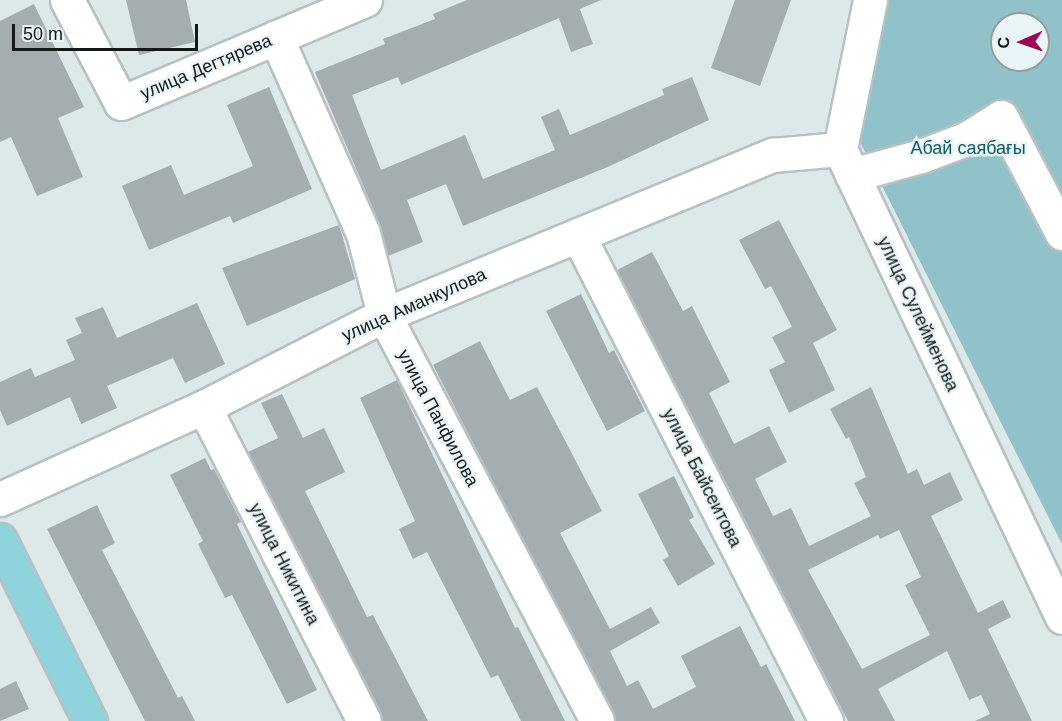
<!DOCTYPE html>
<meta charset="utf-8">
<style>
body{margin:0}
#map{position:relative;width:1062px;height:721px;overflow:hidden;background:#dde8e9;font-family:Arial,sans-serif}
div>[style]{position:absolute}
.green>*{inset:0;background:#92c2c9}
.building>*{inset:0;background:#a4aeb0}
.roads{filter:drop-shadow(2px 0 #b6c1c2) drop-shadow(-2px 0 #b6c1c2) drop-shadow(0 2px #b6c1c2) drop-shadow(0 -2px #b6c1c2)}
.minor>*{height:33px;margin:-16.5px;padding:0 16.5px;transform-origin:16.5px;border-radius:16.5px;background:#fff}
.major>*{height:33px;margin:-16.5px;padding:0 16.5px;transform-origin:16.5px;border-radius:16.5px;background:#8fd3dc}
span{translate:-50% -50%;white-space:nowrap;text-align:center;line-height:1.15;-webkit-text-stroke:5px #eaf5f7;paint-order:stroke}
.street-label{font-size:18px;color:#141818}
.park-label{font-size:18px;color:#145962}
.north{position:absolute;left:990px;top:12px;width:60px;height:60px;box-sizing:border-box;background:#eaf5f7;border:2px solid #949d9e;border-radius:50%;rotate:268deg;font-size:16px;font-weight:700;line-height:24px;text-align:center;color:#141818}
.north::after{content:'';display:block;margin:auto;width:21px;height:27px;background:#9b0756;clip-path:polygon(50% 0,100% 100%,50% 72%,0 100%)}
.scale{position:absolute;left:12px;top:24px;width:186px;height:27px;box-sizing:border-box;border:3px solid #141818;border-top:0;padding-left:8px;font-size:18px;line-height:21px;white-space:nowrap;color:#141818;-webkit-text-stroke:4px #eaf5f7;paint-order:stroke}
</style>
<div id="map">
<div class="green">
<div style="clip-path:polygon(evenodd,888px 0,1062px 0,1062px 544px,854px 130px,888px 0,1002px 24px,1038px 24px,1038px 60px,1002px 60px,1002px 24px)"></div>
</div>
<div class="building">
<div style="clip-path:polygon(126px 0,186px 0,195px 42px,139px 55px)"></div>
<div style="clip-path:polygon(467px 0,601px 0,580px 9px,593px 44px,571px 52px,559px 18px,401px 85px,398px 77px,352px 95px,381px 170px,465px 135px,483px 179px,555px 150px,541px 117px,559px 109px,570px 135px,664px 95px,662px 89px,692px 77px,709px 120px,610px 166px,463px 226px,446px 184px,407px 200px,423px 242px,388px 256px,380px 225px,315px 72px,385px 44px,383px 39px,435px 19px,433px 14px)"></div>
<div style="clip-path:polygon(735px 0,791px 0,760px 86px,711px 68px)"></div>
<div style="clip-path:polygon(34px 4px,84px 107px,58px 118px,83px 177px,37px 196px,11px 137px,0 142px,0 21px)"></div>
<div style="clip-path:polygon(269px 87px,312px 189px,233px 223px,230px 216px,149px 250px,122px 186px,171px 165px,184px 195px,253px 166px,227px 105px)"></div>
<div style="clip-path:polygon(779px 220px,837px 330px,813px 343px,835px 390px,789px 413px,769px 370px,785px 362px,772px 337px,792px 327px,771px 286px,765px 289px,739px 240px)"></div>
<div style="clip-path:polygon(339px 225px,355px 279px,247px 326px,222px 268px)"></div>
<div style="clip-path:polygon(evenodd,652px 252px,683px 311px,692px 306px,730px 382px,709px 393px,734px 444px,769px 426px,787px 462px,755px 479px,773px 516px,791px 508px,809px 546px,871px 516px,854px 483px,866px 477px,849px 437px,846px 439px,830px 409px,871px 387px,908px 474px,917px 469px,924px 485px,950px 472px,963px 500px,931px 516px,978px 613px,1003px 600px,1011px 617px,988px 629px,1032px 721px,975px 721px,990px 714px,981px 695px,969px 700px,947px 651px,878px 689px,895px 721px,848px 721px,617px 270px,652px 252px,899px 530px,921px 577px,905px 585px,930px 635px,862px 669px,808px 570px,878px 535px,880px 539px,899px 530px)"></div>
<div style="clip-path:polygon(581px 294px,609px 353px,614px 350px,645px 411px,607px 431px,546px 311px)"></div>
<div style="clip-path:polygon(197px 303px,225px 364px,185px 383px,173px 358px,107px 386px,117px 408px,81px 424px,70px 397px,7px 426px,0 410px,0 382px,31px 368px,35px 377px,75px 360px,66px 340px,82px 333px,75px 318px,103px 307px,117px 338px)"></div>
<div style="clip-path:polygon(480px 341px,510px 400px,537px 387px,602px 511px,560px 533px,610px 629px,651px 607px,660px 623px,610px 651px,627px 686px,638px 680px,653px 709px,696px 687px,681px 656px,740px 626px,761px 667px,766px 664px,795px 721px,616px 721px,433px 365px)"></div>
<div style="clip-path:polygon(397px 380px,515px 628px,518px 627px,565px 721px,521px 721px,498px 675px,491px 678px,427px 552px,413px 559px,399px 529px,415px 521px,360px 398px)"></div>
<div style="clip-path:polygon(282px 394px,303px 438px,324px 428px,345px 472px,305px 491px,367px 617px,373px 615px,428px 721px,383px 721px,248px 452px,278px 438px,261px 403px)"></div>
<div style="clip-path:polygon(205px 458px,211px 470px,214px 469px,241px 522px,237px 524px,317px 690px,287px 704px,232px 595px,225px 598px,198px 544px,203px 541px,170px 475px)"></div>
<div style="clip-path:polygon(674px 476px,694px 517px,689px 520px,715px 564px,678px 586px,663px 560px,669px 556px,638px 494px)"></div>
<div style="clip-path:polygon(97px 505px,115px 543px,102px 550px,178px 698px,182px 696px,195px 721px,145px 721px,47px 529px)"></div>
<div style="clip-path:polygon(16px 681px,29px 709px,0 721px,0 689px)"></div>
</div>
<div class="roads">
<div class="minor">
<div style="left:67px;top:0;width:116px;rotate:62.3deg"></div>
<div style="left:121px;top:103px;width:265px;rotate:-22.9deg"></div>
<div style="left:870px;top:0;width:152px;rotate:101.4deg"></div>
<div style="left:840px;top:149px;width:518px;rotate:64.62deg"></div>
<div style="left:276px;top:37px;width:214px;rotate:66.1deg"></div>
<div style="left:363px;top:233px;width:85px;rotate:75.6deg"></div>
<div style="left:384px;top:315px;width:458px;rotate:62.3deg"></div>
<div style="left:852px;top:175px;width:72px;rotate:-15.4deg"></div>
<div style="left:921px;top:156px;width:48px;rotate:-20.7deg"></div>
<div style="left:966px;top:139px;width:41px;rotate:-32.2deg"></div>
<div style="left:1001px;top:117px;width:131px;rotate:62.3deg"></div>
<div style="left:578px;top:235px;width:546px;rotate:62.97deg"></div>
<div style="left:204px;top:407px;width:352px;rotate:63deg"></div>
<div style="left:0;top:499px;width:224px;rotate:-24.3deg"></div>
<div style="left:204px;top:407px;width:202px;rotate:-27.1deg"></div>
<div style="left:384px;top:315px;width:421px;rotate:-22.4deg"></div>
<div style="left:773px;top:155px;width:67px;rotate:-5.1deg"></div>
</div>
<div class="major">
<div style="left:0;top:540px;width:202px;rotate:63.6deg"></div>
</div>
</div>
<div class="street-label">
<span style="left:206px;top:67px;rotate:-23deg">улица Дегтярева</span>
<span style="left:414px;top:305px;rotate:-24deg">улица Аманкулова</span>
<span style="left:918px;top:314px;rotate:65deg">улица Сулейменова</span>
<span style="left:438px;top:418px;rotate:62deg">улица Панфилова</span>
<span style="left:702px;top:478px;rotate:63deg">улица Байсеитова</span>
<span style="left:284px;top:564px;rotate:63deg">улица Никитина</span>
</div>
<div class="park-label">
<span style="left:968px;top:148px">Абай саябағы</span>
</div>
<div class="north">С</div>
<div class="scale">50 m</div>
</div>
